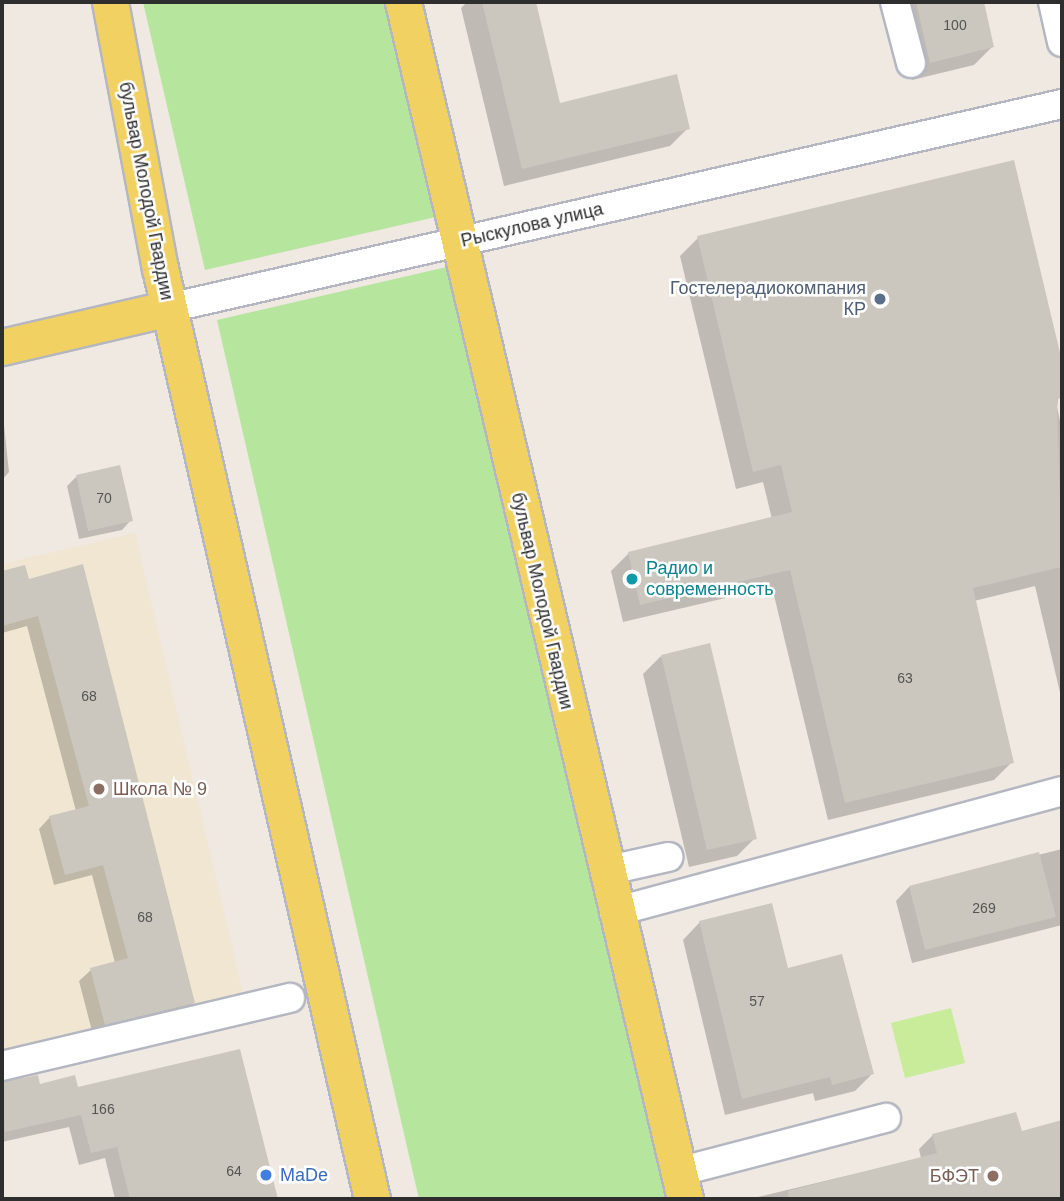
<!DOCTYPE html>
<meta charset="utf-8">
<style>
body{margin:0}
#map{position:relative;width:1064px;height:1201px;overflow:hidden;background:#efe9e1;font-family:Helvetica,sans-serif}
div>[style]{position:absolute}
.education>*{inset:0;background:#f0e6d1}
.green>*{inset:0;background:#b6e59e}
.pitch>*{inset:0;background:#c9ec9a}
.shadow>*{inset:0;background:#0003}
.building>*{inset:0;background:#cbc7bf}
.roads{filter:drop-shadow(2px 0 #b4b7c1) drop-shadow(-2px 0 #b4b7c1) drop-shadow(0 2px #b4b7c1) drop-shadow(0 -2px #b4b7c1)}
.minor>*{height:28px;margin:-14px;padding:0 14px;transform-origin:14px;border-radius:14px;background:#fff}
.major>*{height:35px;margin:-17.5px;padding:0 17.5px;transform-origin:17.5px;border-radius:17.5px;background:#f2d163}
.dots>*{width:19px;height:19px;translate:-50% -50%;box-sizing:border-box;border:4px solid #fff;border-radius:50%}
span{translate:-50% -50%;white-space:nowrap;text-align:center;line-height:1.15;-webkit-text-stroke:5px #fff;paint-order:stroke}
.number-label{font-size:14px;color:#555452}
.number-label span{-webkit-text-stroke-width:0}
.street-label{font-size:18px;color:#2e2e2e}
.service-label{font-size:18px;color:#4e5e75}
.right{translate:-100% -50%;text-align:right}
.culture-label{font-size:18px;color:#0d838f}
.left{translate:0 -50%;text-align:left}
.education-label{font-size:18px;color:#785e54}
.shop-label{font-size:18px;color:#366cbe}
.frame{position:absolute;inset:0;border:4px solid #2e2e2e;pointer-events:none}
</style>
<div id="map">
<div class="education">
<div style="clip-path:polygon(135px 533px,248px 1014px,2px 1060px,2px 564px)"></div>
</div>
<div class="green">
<div style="clip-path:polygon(143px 2px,391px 2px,440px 216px,205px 270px)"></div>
<div style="clip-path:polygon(451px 266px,666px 1199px,419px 1199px,217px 320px)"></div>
</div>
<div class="pitch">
<div style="clip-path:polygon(951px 1008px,965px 1063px,905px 1078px,891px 1023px)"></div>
</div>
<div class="shadow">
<div style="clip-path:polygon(467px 2px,534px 2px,559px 105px,688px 128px,670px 146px,504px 186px,461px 8px)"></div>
<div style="clip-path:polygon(894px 2px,982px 2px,992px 47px,974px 65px,912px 80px)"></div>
<div style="clip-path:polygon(1013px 162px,1062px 369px,1057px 407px,1062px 430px,1062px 701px,1035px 586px,974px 601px,1012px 762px,994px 780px,828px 820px,772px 587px,623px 622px,611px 571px,629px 553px,772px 519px,763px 482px,736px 489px,680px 256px,698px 238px)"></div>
<div style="clip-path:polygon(4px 425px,9px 472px,2px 480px,2px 426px)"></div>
<div style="clip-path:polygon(76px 477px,131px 520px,122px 530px,79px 539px,67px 486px)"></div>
<div style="clip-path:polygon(24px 567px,193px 1003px,182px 1014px,93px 1035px,79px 981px,91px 970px,115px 963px,92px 875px,54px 885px,39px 829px,50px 817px,76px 811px,27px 626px,2px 633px,2px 573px)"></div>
<div style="clip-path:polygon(661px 656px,755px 838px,737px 856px,689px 867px,643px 674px)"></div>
<div style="clip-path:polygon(1062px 849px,1062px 925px,912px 963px,896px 901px,909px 887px)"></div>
<div style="clip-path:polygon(700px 922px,787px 970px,872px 1074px,855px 1091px,815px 1101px,813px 1093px,725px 1115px,683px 940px)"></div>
<div style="clip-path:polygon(36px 1077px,39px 1086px,77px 1089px,276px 1199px,115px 1199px,105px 1158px,79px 1165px,69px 1127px,2px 1142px,2px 1080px)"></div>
<div style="clip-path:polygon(1062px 1122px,1062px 1199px,749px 1199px,921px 1158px,919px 1149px,933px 1135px,1020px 1133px)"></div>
</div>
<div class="building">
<div style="clip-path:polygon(482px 2px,536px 2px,560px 103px,677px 74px,690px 129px,522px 169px)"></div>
<div style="clip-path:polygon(916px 2px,984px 2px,994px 47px,930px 63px)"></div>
<div style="clip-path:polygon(1014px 160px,1062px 361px,1062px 398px,1057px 399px,1062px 567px,973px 588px,1014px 763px,845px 803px,790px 570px,640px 605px,628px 552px,792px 512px,781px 465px,753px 472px,697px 236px)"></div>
<div style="clip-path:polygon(120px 465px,133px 521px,88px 531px,76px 475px)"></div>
<div style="clip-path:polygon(83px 564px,195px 1003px,105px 1025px,90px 968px,128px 958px,103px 865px,65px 875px,49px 816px,89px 806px,38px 616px,2px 626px,2px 571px,25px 565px,29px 579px)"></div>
<div style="clip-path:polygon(710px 643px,757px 839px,707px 850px,661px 655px)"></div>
<div style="clip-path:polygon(1039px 852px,1056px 917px,925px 950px,909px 886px)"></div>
<div style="clip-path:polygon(772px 903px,788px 968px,842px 954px,874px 1074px,832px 1085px,830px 1077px,742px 1099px,699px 921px)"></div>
<div style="clip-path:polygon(240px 1049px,278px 1199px,130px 1199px,117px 1147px,91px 1153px,81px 1115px,5px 1132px,2px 1082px,38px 1075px,40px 1084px,75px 1075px,78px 1087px)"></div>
<div style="clip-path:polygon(1016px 1112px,1022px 1131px,1062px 1120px,1062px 1199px,789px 1199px,788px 1191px,937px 1153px,932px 1134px)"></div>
</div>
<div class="roads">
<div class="minor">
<div style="left:895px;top:2px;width:63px;rotate:75.3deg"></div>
<div style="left:1053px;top:2px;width:41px;rotate:77.3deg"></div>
<div style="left:169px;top:308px;width:916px;rotate:-12.87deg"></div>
<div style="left:605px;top:871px;width:65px;rotate:-12.5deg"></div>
<div style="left:614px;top:912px;width:464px;rotate:-15.1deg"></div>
<div style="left:2px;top:1066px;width:296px;rotate:-13.3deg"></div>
<div style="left:678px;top:1172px;width:215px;rotate:-14.6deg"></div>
</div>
<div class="major">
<div style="left:110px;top:2px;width:271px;rotate:79.4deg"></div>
<div style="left:160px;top:268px;width:955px;rotate:77.17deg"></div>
<div style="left:403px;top:2px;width:1230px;rotate:76.74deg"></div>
<div style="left:2px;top:347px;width:171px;rotate:-13.1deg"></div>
</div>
</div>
<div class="dots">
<div style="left:880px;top:299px;background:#5c6f8a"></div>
<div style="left:632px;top:579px;background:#0f9aa8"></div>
<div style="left:99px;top:789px;background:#8d6e63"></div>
<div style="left:266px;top:1175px;background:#3f7fe0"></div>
<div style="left:993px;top:1176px;background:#8d6e63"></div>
</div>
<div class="number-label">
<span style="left:955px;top:25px">100</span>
<span style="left:104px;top:498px">70</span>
<span style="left:905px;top:678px">63</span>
<span style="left:89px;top:696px">68</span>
<span style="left:984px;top:908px">269</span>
<span style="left:145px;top:917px">68</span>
<span style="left:757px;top:1001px">57</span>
<span style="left:103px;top:1109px">166</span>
<span style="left:234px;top:1171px">64</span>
</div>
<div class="street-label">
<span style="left:146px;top:191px;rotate:79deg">бульвар Молодой Гвардии</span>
<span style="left:532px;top:225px;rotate:-13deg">Рыскулова улица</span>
<span style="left:542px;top:601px;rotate:77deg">бульвар Молодой Гвардии</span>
</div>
<div class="service-label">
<span class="right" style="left:866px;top:299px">Гостелерадиокомпания<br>КР</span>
</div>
<div class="culture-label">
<span class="left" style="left:646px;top:579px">Радио и<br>современность</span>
</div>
<div class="education-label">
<span class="left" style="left:113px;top:789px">Школа № 9</span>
<span class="right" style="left:979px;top:1176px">БФЭТ</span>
</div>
<div class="shop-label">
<span class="left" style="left:280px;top:1175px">MaDe</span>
</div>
<div class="frame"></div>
</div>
